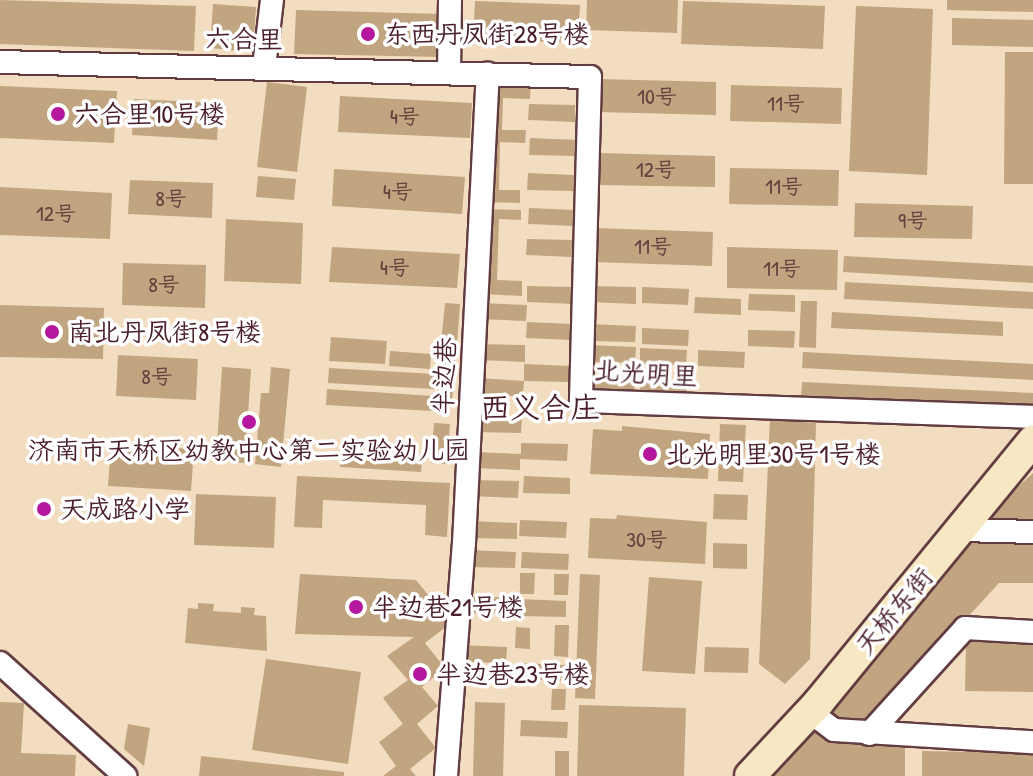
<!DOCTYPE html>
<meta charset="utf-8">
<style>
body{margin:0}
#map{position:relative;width:1033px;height:776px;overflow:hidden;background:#f3ddc0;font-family:"Patrick Hand","LXGW WenKai TC",sans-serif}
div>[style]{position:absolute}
.building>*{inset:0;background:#c1a580}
.roads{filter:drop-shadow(2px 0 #633c41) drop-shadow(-2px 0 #633c41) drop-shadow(0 2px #633c41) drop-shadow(0 -2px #633c41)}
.street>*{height:22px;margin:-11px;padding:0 11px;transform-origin:11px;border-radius:11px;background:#fff}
.secondary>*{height:30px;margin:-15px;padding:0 15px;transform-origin:15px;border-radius:15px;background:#f7e8c3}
.dots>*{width:22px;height:22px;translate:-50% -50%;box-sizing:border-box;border:4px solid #fff;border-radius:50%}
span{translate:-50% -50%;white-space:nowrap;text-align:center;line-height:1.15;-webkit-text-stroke:7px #fff;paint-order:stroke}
.number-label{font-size:22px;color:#684040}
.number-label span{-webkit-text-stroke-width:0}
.poi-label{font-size:26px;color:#4a1f2b}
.left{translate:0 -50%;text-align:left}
.street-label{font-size:26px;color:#4a1f2b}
.quarter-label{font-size:30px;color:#4a1f2b}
</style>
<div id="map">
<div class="building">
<div style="clip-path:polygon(0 0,196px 6px,194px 51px,0 44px)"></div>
<div style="clip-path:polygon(587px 0,678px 0,677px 33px,586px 30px)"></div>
<div style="clip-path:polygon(947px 0,1033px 0,1033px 12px,947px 10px)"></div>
<div style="clip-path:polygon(475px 1px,580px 5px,578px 43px,473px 39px)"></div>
<div style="clip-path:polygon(683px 1px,825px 6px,823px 49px,681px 44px)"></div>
<div style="clip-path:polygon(213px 4px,256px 7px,253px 52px,210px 48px)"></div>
<div style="clip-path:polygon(856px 6px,933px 9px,927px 175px,849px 171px)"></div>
<div style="clip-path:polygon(296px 10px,442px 14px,441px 57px,294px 54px)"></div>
<div style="clip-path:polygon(952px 18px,1033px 20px,1033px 47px,952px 45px)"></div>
<div style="clip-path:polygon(1005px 52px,1033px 52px,1033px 184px,1004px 184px)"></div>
<div style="clip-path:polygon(493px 79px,531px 80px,530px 99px,503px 98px,502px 130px,526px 130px,525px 143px,500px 142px,499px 190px,520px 190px,520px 203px,490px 202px)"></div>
<div style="clip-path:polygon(599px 79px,716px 82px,716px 115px,598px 112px)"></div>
<div style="clip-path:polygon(267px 82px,307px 87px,297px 172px,257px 167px)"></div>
<div style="clip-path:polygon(731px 85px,842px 88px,841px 124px,730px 121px)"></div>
<div style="clip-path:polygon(0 86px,117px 91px,114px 143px,0 138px)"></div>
<div style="clip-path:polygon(340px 96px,472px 103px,470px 138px,338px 132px)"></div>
<div style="clip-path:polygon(134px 99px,219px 103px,217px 140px,132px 135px)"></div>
<div style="clip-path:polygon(529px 104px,575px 105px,575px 122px,528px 120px)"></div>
<div style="clip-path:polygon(530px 138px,577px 140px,576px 156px,529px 155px)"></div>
<div style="clip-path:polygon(598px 153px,715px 156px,715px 187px,598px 185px)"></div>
<div style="clip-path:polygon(730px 168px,839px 170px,838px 206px,729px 204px)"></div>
<div style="clip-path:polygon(334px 169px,465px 177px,462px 214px,332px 206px)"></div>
<div style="clip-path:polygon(528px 173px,574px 175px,574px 191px,527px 190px)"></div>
<div style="clip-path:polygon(258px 176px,296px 179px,294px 200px,256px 197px)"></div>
<div style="clip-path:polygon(130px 180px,213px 183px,212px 218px,128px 214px)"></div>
<div style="clip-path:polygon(0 187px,112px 193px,110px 239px,0 235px)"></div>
<div style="clip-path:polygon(855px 203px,973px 206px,972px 239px,854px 237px)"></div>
<div style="clip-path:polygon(529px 208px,575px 210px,575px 226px,528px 224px)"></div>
<div style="clip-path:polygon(487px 209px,521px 210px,521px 220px,499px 219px,497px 280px,522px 281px,522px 296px,483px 294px)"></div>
<div style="clip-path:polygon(226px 219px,303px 223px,301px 284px,224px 281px)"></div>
<div style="clip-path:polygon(595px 228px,713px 232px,712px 266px,594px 262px)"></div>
<div style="clip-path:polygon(527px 239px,573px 240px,572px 257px,526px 255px)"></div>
<div style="clip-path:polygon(332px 247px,460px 254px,457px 288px,329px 282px)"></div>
<div style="clip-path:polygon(727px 247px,838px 250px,837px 290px,727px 288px)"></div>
<div style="clip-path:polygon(844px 256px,1033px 266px,1033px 283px,843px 272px)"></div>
<div style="clip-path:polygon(123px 263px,206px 265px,205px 308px,122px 305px)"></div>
<div style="clip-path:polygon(845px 282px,1033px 292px,1033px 309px,844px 299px)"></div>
<div style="clip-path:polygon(527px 286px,574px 287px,573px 304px,527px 302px)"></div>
<div style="clip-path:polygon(590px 286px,636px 287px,636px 304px,589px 302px)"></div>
<div style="clip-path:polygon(642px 287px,689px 289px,688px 305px,642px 303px)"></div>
<div style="clip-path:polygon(749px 294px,795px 295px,795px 312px,748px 310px)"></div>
<div style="clip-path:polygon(695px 297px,741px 299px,741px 315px,694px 313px)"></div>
<div style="clip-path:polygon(801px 301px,817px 301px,816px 348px,799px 347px)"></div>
<div style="clip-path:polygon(445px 303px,460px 304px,457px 344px,441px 343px)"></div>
<div style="clip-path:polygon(480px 303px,527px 305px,526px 321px,480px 319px)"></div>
<div style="clip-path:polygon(0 305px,104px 308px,103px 359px,0 357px)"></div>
<div style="clip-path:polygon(832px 312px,1003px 322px,1003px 336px,831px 328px)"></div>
<div style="clip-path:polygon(527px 322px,573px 324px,572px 340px,526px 338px)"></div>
<div style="clip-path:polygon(589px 324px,636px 326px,635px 342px,589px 341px)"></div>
<div style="clip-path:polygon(642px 328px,689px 330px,688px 346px,642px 344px)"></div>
<div style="clip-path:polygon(748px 330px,795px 331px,794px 348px,748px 346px)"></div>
<div style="clip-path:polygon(331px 337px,387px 341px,385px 364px,329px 361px)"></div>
<div style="clip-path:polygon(479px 344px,525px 345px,525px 362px,478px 360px)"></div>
<div style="clip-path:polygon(589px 345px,636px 347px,635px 363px,589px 362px)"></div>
<div style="clip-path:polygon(640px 348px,687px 350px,686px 366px,640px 364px)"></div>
<div style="clip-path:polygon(698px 350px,745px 352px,744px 368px,698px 366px)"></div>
<div style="clip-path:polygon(390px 351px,431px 354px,430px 369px,389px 366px)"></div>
<div style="clip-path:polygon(803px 352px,1033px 364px,1033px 380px,802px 368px)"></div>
<div style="clip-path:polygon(118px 355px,198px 359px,196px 400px,116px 396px)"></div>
<div style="clip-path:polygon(440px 359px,455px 360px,452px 401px,436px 399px)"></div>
<div style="clip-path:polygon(524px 364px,571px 366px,570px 382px,524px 381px)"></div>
<div style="clip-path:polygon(222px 367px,251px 369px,245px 463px,216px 461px)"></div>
<div style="clip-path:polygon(271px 367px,290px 369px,281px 467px,255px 464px,261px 393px,269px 393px)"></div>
<div style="clip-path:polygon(329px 368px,435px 374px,434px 389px,328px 383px)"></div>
<div style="clip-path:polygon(477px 378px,524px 381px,523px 396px,476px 395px)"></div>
<div style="clip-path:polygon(588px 378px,635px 380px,634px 396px,587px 394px)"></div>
<div style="clip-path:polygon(640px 380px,687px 382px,686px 398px,640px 396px)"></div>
<div style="clip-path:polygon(802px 382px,1033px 393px,1033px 410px,801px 398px)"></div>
<div style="clip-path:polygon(327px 389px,433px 396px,432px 411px,326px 405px)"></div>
<div style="clip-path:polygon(475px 416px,522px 417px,521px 433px,475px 432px)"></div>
<div style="clip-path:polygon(770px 419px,816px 423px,810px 659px,785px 684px,759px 664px)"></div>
<div style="clip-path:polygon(434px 423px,450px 424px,447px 464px,431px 463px)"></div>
<div style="clip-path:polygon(720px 424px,746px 425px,743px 482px,718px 481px)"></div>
<div style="clip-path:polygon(622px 426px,710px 434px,708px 479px,590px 474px,593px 429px,622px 431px)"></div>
<div style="clip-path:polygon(521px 443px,568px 444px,567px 461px,520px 459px,520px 470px,473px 468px,474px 452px,521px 454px)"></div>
<div style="clip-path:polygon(111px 444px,194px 449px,191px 491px,108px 486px)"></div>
<div style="clip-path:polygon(341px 452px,422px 457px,421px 472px,340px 467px)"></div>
<div style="clip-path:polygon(1033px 473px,1033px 521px,983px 519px)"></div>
<div style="clip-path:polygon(297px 476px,450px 483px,447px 537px,425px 535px,426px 505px,323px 500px,322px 528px,294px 527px)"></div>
<div style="clip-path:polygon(524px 476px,570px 478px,570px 494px,523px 493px)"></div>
<div style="clip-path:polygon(472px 480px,519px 481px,518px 498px,472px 496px)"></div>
<div style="clip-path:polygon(196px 494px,276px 497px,274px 548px,194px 545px)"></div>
<div style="clip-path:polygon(714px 494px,748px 495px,747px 520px,713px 519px)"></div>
<div style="clip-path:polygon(617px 515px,707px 522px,705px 564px,588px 558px,590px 518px,616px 519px)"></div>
<div style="clip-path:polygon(520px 520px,567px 522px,566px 538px,519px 536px)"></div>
<div style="clip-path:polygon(471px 521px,517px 523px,517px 539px,470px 538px)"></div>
<div style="clip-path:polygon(971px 537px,1033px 538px,1033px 583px,999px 583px,869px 725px,835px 723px,821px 711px)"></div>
<div style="clip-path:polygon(713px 543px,747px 544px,747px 569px,713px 568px)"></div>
<div style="clip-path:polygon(469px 550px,516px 552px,515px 568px,469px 567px)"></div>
<div style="clip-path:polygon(522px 552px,569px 554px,568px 570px,521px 568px)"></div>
<div style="clip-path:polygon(520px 573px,535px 573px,534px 594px,520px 594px)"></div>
<div style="clip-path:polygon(300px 574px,416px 580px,451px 623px,425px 643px,445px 668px,422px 687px,438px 706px,417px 724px,436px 748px,410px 769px,416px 776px,383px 776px,396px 766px,379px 742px,403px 724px,383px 698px,408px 680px,387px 656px,414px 637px,295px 634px)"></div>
<div style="clip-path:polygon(554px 574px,569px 574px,568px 595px,554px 595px)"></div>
<div style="clip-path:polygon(580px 574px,600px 575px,595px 699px,575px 698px)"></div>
<div style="clip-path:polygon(649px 577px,702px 581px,695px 674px,642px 671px)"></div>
<div style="clip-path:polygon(466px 596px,513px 598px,512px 614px,466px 613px)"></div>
<div style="clip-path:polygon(520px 599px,566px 601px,566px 617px,519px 616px)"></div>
<div style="clip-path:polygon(198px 603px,214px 604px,213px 611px,241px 613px,241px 607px,255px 608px,254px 615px,266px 616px,267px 651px,185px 643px,188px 608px,198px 609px)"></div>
<div style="clip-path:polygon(555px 625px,569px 625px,568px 657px,554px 656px)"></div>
<div style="clip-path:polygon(516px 627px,530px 628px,530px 649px,515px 648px)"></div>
<div style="clip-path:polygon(966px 641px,1033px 642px,1033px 692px,965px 691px)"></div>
<div style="clip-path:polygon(460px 645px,507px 647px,506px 663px,460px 662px)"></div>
<div style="clip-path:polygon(705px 647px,749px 648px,748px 673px,704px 672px)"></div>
<div style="clip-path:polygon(266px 659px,361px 672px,348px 764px,252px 750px)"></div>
<div style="clip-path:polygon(519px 663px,566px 665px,565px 681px,519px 679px)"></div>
<div style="clip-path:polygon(552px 689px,566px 689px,565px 710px,551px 710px)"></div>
<div style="clip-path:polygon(0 702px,24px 703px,21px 753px,76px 755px,75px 776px,0 776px)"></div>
<div style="clip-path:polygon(475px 702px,505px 703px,503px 776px,473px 776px)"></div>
<div style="clip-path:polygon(579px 705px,686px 708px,684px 776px,577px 776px)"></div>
<div style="clip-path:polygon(521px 720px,568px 722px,567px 738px,520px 736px)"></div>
<div style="clip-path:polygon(128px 724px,150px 728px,144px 766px,124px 749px)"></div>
<div style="clip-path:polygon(816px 727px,825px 737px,842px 738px,842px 743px,848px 738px,882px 740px,887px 745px,887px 739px,905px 740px,905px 776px,772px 776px)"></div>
<div style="clip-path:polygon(555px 751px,569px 751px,569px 776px,555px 776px)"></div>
<div style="clip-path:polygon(922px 751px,1033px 753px,1033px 776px,922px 776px)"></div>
<div style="clip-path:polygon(201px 756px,344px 772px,344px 776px,199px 776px)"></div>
</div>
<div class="roads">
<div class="street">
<div style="left:0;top:62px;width:590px;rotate:1.46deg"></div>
<div style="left:590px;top:77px;width:324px;rotate:91.6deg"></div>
<div style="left:581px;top:401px;width:452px;rotate:2deg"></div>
<div style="left:264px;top:67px;width:67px;rotate:-83.2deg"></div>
<div style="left:449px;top:72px;width:72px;rotate:-89.2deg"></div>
<div style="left:962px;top:530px;width:71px;rotate:1.6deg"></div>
<div style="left:0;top:663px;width:169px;rotate:42.1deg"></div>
<div style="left:810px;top:712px;width:30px;rotate:37deg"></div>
<div style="left:834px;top:730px;width:199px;rotate:3.5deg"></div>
<div style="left:869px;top:734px;width:143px;rotate:-47.8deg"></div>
<div style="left:965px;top:628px;width:68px;rotate:3.4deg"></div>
<div style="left:446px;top:776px;width:234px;rotate:-85.6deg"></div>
<div style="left:464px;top:543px;width:470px;rotate:-87.1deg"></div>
</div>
<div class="secondary">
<div style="left:750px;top:776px;width:101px;rotate:-47deg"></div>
<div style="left:819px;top:702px;width:338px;rotate:-50.7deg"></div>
</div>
</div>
<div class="dots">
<div style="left:368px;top:34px;background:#b5179e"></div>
<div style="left:58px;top:114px;background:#b5179e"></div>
<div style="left:52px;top:332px;background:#b5179e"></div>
<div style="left:249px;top:422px;background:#b5179e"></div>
<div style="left:650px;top:454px;background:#b5179e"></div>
<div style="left:44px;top:509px;background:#b5179e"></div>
<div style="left:356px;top:607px;background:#b5179e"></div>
<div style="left:420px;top:674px;background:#b5179e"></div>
</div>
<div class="number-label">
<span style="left:657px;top:97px">10号</span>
<span style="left:786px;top:104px">11号</span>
<span style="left:405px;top:117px">4号</span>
<span style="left:656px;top:170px">12号</span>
<span style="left:784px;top:187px">11号</span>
<span style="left:398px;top:192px">4号</span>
<span style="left:171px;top:199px">8号</span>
<span style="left:56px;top:214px">12号</span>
<span style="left:913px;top:221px">9号</span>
<span style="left:653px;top:247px">11号</span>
<span style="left:395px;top:268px">4号</span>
<span style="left:782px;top:269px">11号</span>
<span style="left:164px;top:285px">8号</span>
<span style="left:157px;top:377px">8号</span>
<span style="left:647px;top:540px">30号</span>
</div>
<div class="poi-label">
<span class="left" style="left:384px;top:34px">东西丹凤街28号楼</span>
<span class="left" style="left:74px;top:114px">六合里10号楼</span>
<span class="left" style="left:68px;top:332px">南北丹凤街8号楼</span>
<span style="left:249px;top:450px">济南市天桥区幼教中心第二实验幼儿园</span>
<span class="left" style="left:666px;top:454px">北光明里30号1号楼</span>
<span class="left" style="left:60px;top:509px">天成路小学</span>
<span class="left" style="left:372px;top:607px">半边巷21号楼</span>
<span class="left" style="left:436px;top:674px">半边巷23号楼</span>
</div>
<div class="street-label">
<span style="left:244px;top:39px;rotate:1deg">六合里</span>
<span style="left:646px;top:373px;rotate:4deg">北光明里</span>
<span style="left:444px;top:376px;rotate:-87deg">半边巷</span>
<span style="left:894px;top:611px;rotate:-50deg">天桥东街</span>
</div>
<div class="quarter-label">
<span style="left:540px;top:407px">西义合庄</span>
</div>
</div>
